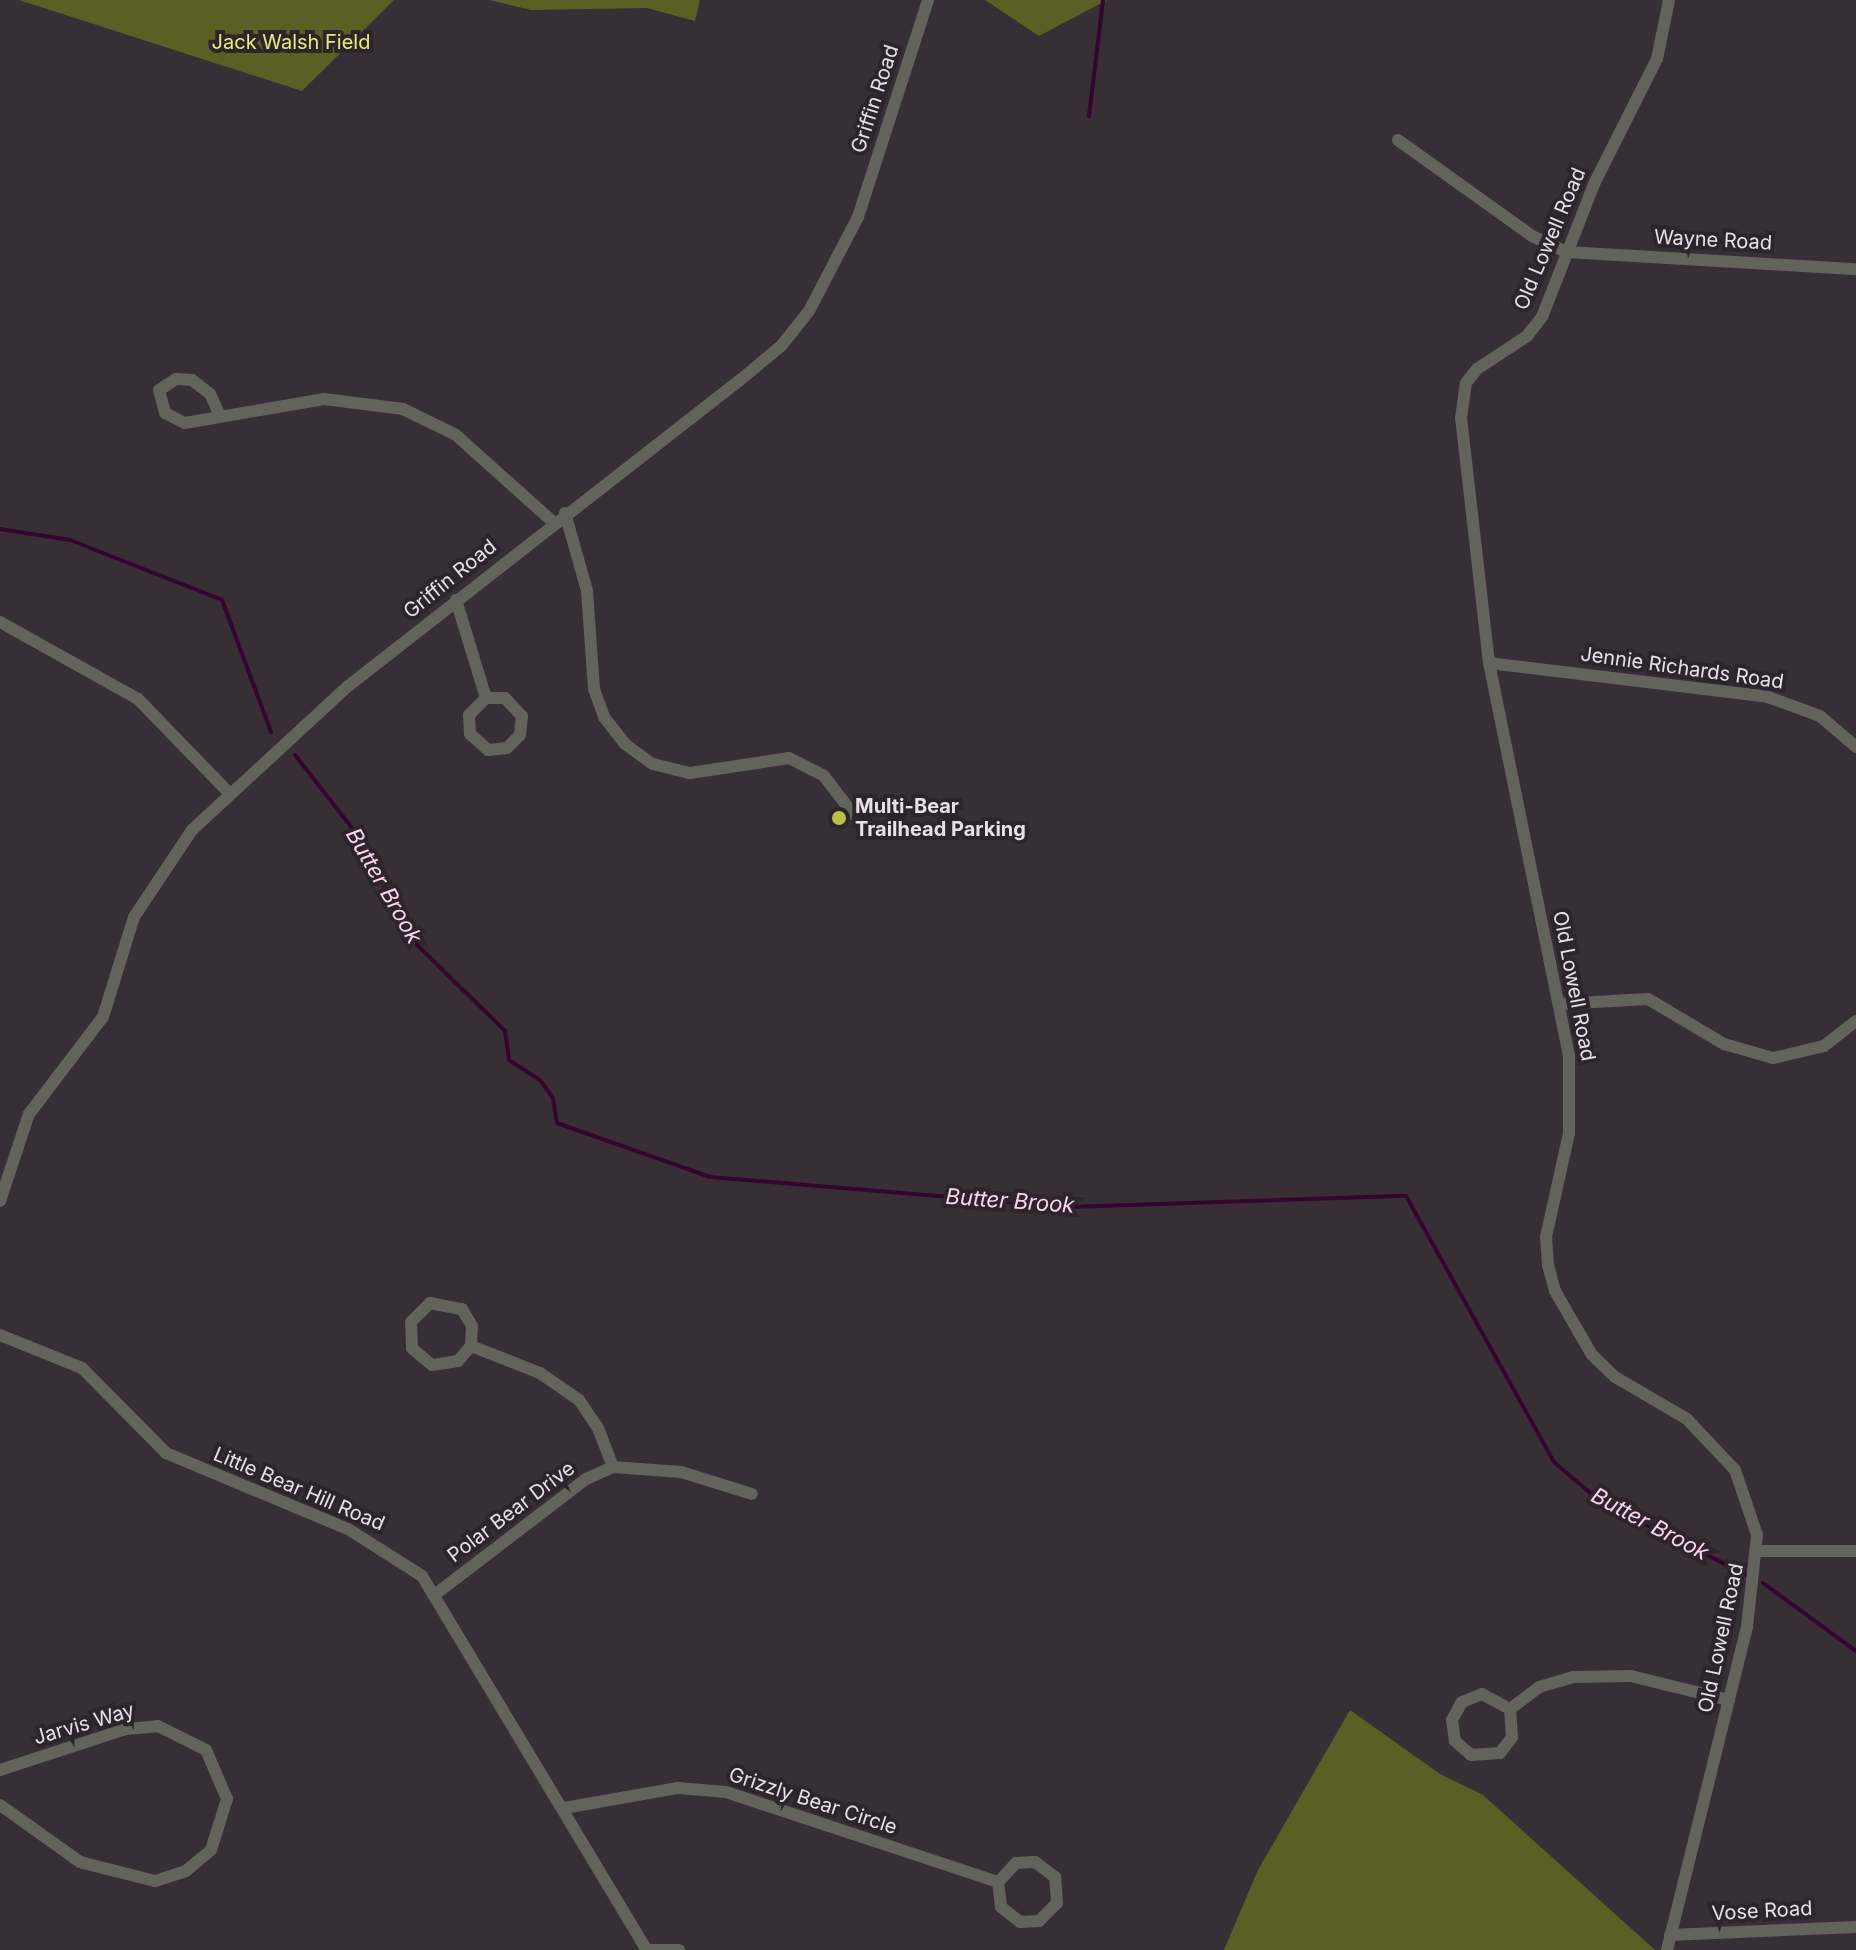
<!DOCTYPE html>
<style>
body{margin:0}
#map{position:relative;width:1856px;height:1950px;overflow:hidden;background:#382e36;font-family:Inter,sans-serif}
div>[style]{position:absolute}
.green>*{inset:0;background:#5c5f23}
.stream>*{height:4px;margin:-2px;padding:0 2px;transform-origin:2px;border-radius:2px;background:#34052f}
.minor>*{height:12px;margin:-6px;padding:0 6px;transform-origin:6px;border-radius:6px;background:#62635d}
.dots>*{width:22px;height:22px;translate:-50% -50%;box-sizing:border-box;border:4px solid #2e242c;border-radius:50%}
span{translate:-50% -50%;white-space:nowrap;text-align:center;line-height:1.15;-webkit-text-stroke:8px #2e242c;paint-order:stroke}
.park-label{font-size:20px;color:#e7ed74}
.street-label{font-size:20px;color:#e7e0e5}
.poi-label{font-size:20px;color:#e7e0e5;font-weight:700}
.left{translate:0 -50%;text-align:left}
.water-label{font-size:22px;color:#fad4f2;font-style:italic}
</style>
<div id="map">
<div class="green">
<div style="clip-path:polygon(19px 0,394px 0,302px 91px)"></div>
<div style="clip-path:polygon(490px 0,700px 0,695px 21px,647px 8px,531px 10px)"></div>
<div style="clip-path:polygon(985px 0,1107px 0,1039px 36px)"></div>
<div style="clip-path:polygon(1350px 1710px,1440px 1774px,1483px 1795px,1655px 1950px,1224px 1950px,1258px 1870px)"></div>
</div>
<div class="stream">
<div style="left:1089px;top:116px;width:117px;rotate:-83.1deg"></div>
<div style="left:0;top:529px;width:71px;rotate:8.9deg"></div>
<div style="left:70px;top:540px;width:163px;rotate:21.5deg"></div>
<div style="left:222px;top:600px;width:141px;rotate:69.6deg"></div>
<div style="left:295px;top:755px;width:93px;rotate:52deg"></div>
<div style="left:352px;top:828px;width:134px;rotate:60.9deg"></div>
<div style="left:417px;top:945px;width:123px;rotate:44.3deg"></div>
<div style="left:505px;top:1031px;width:29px;rotate:82deg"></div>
<div style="left:509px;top:1060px;width:37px;rotate:33deg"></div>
<div style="left:540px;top:1080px;width:22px;rotate:54deg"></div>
<div style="left:553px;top:1098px;width:25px;rotate:81deg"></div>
<div style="left:557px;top:1123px;width:162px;rotate:19.4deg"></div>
<div style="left:710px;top:1177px;width:361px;rotate:4.8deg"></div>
<div style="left:1070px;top:1207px;width:336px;rotate:-1.9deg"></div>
<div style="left:1406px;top:1196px;width:304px;rotate:60.9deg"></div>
<div style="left:1554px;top:1462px;width:62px;rotate:40.4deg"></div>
<div style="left:1601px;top:1502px;width:165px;rotate:26.6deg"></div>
<div style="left:1763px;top:1583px;width:115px;rotate:36.2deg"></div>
</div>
<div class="minor">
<div style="left:1398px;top:140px;width:165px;rotate:35.6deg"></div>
<div style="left:1532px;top:236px;width:38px;rotate:25deg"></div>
<div style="left:1567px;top:252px;width:289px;rotate:3.4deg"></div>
<div style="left:220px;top:416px;width:24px;rotate:-114deg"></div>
<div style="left:210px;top:394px;width:23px;rotate:-142deg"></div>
<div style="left:192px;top:380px;width:16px;rotate:-176deg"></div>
<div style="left:176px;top:379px;width:20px;rotate:147deg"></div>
<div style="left:159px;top:390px;width:24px;rotate:75deg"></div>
<div style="left:165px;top:413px;width:22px;rotate:27deg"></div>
<div style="left:185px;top:423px;width:141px;rotate:-9.8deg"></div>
<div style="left:324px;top:399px;width:80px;rotate:7.2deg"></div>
<div style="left:403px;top:409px;width:59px;rotate:26.1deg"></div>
<div style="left:456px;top:435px;width:130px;rotate:41.9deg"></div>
<div style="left:565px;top:513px;width:81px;rotate:74.2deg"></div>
<div style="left:587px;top:591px;width:98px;rotate:85.9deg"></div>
<div style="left:594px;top:689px;width:30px;rotate:70deg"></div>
<div style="left:604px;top:717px;width:34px;rotate:52deg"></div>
<div style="left:625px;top:744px;width:34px;rotate:36deg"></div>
<div style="left:653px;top:764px;width:38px;rotate:14deg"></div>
<div style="left:690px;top:773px;width:100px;rotate:-8.6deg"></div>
<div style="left:789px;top:758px;width:39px;rotate:27deg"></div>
<div style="left:824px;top:776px;width:49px;rotate:52.4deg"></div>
<div style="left:456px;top:600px;width:102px;rotate:73deg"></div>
<div style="left:486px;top:698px;width:19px"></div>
<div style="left:505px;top:698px;width:25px;rotate:47deg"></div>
<div style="left:522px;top:716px;width:19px;rotate:96deg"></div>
<div style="left:520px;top:735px;width:18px;rotate:135deg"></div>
<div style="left:507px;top:748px;width:19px;rotate:174deg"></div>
<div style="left:488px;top:750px;width:24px;rotate:-138deg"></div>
<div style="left:470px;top:734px;width:19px;rotate:-93deg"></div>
<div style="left:469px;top:715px;width:24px;rotate:-45deg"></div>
<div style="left:0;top:622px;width:158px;rotate:29.2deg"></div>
<div style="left:138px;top:699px;width:132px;rotate:45.9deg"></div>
<div style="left:1489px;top:663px;width:281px;rotate:6.9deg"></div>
<div style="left:1768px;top:697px;width:55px;rotate:20.1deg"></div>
<div style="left:1820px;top:716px;width:48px;rotate:40.7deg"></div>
<div style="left:1559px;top:1004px;width:89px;rotate:-3.2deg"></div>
<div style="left:1648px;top:999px;width:88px;rotate:30.6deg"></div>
<div style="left:1724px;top:1044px;width:51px;rotate:15.9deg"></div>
<div style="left:1773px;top:1058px;width:52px;rotate:-13.2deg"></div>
<div style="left:1824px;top:1046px;width:41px;rotate:-38deg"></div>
<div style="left:0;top:1201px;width:92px;rotate:-71.6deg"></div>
<div style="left:29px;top:1114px;width:122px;rotate:-52.7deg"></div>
<div style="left:103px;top:1017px;width:105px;rotate:-72.8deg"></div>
<div style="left:134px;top:917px;width:105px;rotate:-56.3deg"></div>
<div style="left:192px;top:830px;width:211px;rotate:-42.7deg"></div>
<div style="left:347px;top:687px;width:497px;rotate:-38deg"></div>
<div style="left:739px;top:381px;width:56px;rotate:-39.9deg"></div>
<div style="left:782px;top:345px;width:43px;rotate:-51.5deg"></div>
<div style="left:809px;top:311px;width:106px;rotate:-62.5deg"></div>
<div style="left:858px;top:217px;width:228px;rotate:-72.1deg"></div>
<div style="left:0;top:1335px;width:88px;rotate:21.9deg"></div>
<div style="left:82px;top:1368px;width:120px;rotate:45.3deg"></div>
<div style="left:166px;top:1453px;width:197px;rotate:22.7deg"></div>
<div style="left:348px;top:1529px;width:88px;rotate:32.4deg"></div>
<div style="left:422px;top:1576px;width:436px;rotate:59deg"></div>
<div style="left:471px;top:1346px;width:20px;rotate:131deg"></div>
<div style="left:458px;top:1361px;width:26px;rotate:171deg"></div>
<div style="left:432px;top:1365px;width:26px;rotate:-140deg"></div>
<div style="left:412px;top:1348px;width:26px;rotate:-92deg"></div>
<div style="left:411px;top:1322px;width:27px;rotate:-45deg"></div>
<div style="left:430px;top:1303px;width:33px;rotate:11deg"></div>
<div style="left:462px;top:1309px;width:20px;rotate:60deg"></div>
<div style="left:472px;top:1326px;width:20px;rotate:93deg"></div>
<div style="left:471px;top:1346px;width:74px;rotate:21.4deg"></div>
<div style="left:540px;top:1373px;width:47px;rotate:34.7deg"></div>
<div style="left:579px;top:1400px;width:34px;rotate:56deg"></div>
<div style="left:598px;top:1428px;width:42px;rotate:69deg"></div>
<div style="left:1758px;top:1551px;width:98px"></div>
<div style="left:437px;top:1593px;width:188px;rotate:-37.4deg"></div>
<div style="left:586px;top:1479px;width:30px;rotate:-24deg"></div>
<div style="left:613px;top:1467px;width:68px;rotate:4.2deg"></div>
<div style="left:681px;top:1472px;width:74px;rotate:17.2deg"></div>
<div style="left:1510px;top:1709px;width:32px;rotate:-152deg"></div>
<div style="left:1482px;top:1694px;width:22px;rotate:158deg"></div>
<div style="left:1462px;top:1702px;width:21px;rotate:119deg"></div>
<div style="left:1452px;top:1720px;width:21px;rotate:82deg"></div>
<div style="left:1455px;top:1741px;width:21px;rotate:41deg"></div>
<div style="left:1471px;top:1755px;width:29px;rotate:-4deg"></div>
<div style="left:1500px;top:1753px;width:20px;rotate:-53deg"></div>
<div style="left:1512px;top:1737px;width:28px;rotate:-94deg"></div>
<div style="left:1510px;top:1709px;width:36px;rotate:-37deg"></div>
<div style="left:1539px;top:1687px;width:35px;rotate:-16deg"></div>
<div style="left:1573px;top:1677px;width:58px;rotate:-1deg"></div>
<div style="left:1631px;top:1676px;width:101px;rotate:13.8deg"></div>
<div style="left:0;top:1770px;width:133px;rotate:-18deg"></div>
<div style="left:126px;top:1729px;width:32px;rotate:-5deg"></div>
<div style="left:158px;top:1726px;width:54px;rotate:26.6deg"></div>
<div style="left:206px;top:1750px;width:53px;rotate:66.8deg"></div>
<div style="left:227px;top:1799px;width:53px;rotate:107.4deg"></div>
<div style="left:211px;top:1850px;width:33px;rotate:140deg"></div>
<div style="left:186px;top:1871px;width:33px;rotate:162deg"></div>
<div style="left:155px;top:1881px;width:77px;rotate:-165.8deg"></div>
<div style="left:80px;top:1862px;width:98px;rotate:-144.5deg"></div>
<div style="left:564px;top:1808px;width:116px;rotate:-10deg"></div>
<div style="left:678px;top:1788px;width:48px;rotate:4.8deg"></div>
<div style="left:726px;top:1792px;width:287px;rotate:18.3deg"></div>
<div style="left:998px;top:1882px;width:25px;rotate:83deg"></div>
<div style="left:1001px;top:1907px;width:24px;rotate:38deg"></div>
<div style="left:1020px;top:1922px;width:19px;rotate:-3deg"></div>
<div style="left:1039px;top:1921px;width:25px;rotate:-45deg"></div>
<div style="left:1057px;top:1903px;width:26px;rotate:-94deg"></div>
<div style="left:1055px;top:1877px;width:25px;rotate:-143deg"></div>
<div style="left:1035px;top:1862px;width:19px;rotate:177deg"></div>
<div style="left:1016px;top:1863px;width:26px;rotate:133deg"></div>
<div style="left:1670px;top:1935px;width:186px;rotate:-2.5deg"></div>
<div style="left:646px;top:1950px;width:33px"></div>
<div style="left:1667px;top:1950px;width:333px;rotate:-76.1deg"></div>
<div style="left:1747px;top:1627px;width:93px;rotate:-83.8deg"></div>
<div style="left:1757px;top:1535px;width:69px;rotate:-108.7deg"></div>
<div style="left:1735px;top:1470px;width:70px;rotate:-133.3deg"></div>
<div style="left:1687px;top:1419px;width:83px;rotate:-149.7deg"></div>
<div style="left:1615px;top:1377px;width:32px;rotate:-136deg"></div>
<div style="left:1592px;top:1355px;width:74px;rotate:-120deg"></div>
<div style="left:1555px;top:1291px;width:27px;rotate:-105deg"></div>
<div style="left:1548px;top:1265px;width:28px;rotate:-94deg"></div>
<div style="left:1546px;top:1237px;width:107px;rotate:-77.5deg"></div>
<div style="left:1569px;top:1133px;width:77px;rotate:-90deg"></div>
<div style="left:1569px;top:1056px;width:401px;rotate:-101.5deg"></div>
<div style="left:1489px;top:663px;width:247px;rotate:-96.5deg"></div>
<div style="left:1461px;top:418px;width:35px;rotate:-82deg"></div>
<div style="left:1466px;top:383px;width:18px;rotate:-52deg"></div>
<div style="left:1477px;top:369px;width:60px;rotate:-33.4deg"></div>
<div style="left:1527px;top:336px;width:24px;rotate:-52deg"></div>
<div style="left:1542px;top:317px;width:143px;rotate:-68.6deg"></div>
<div style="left:1594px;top:184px;width:140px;rotate:-63.3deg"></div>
<div style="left:1657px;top:59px;width:60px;rotate:-78.5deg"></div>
</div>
<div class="dots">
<div style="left:839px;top:818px;background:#bbc044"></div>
</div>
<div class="park-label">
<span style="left:291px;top:42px">Jack Walsh Field</span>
</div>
<div class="street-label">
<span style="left:875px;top:99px;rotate:-72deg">Griffin Road</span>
<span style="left:1550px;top:239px;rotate:-67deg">Old Lowell Road</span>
<span style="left:1713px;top:240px;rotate:3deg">Wayne Road</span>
<span style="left:450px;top:579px;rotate:-39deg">Griffin Road</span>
<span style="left:1682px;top:668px;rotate:8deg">Jennie Richards Road</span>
<span style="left:1574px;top:986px;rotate:79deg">Old Lowell Road</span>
<span style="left:299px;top:1489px;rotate:23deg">Little Bear Hill Road</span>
<span style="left:511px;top:1512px;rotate:-37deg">Polar Bear Drive</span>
<span style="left:1721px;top:1638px;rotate:-78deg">Old Lowell Road</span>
<span style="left:84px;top:1724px;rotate:-16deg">Jarvis Way</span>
<span style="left:813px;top:1801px;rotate:18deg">Grizzly Bear Circle</span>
<span style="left:1762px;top:1911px;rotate:-3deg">Vose Road</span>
</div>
<div class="poi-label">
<span class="left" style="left:855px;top:818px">Multi-Bear<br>Trailhead Parking</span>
</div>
<div class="water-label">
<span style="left:384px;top:886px;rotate:60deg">Butter Brook</span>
<span style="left:1010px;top:1201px;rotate:4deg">Butter Brook</span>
<span style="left:1650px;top:1524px;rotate:28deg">Butter Brook</span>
</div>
</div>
